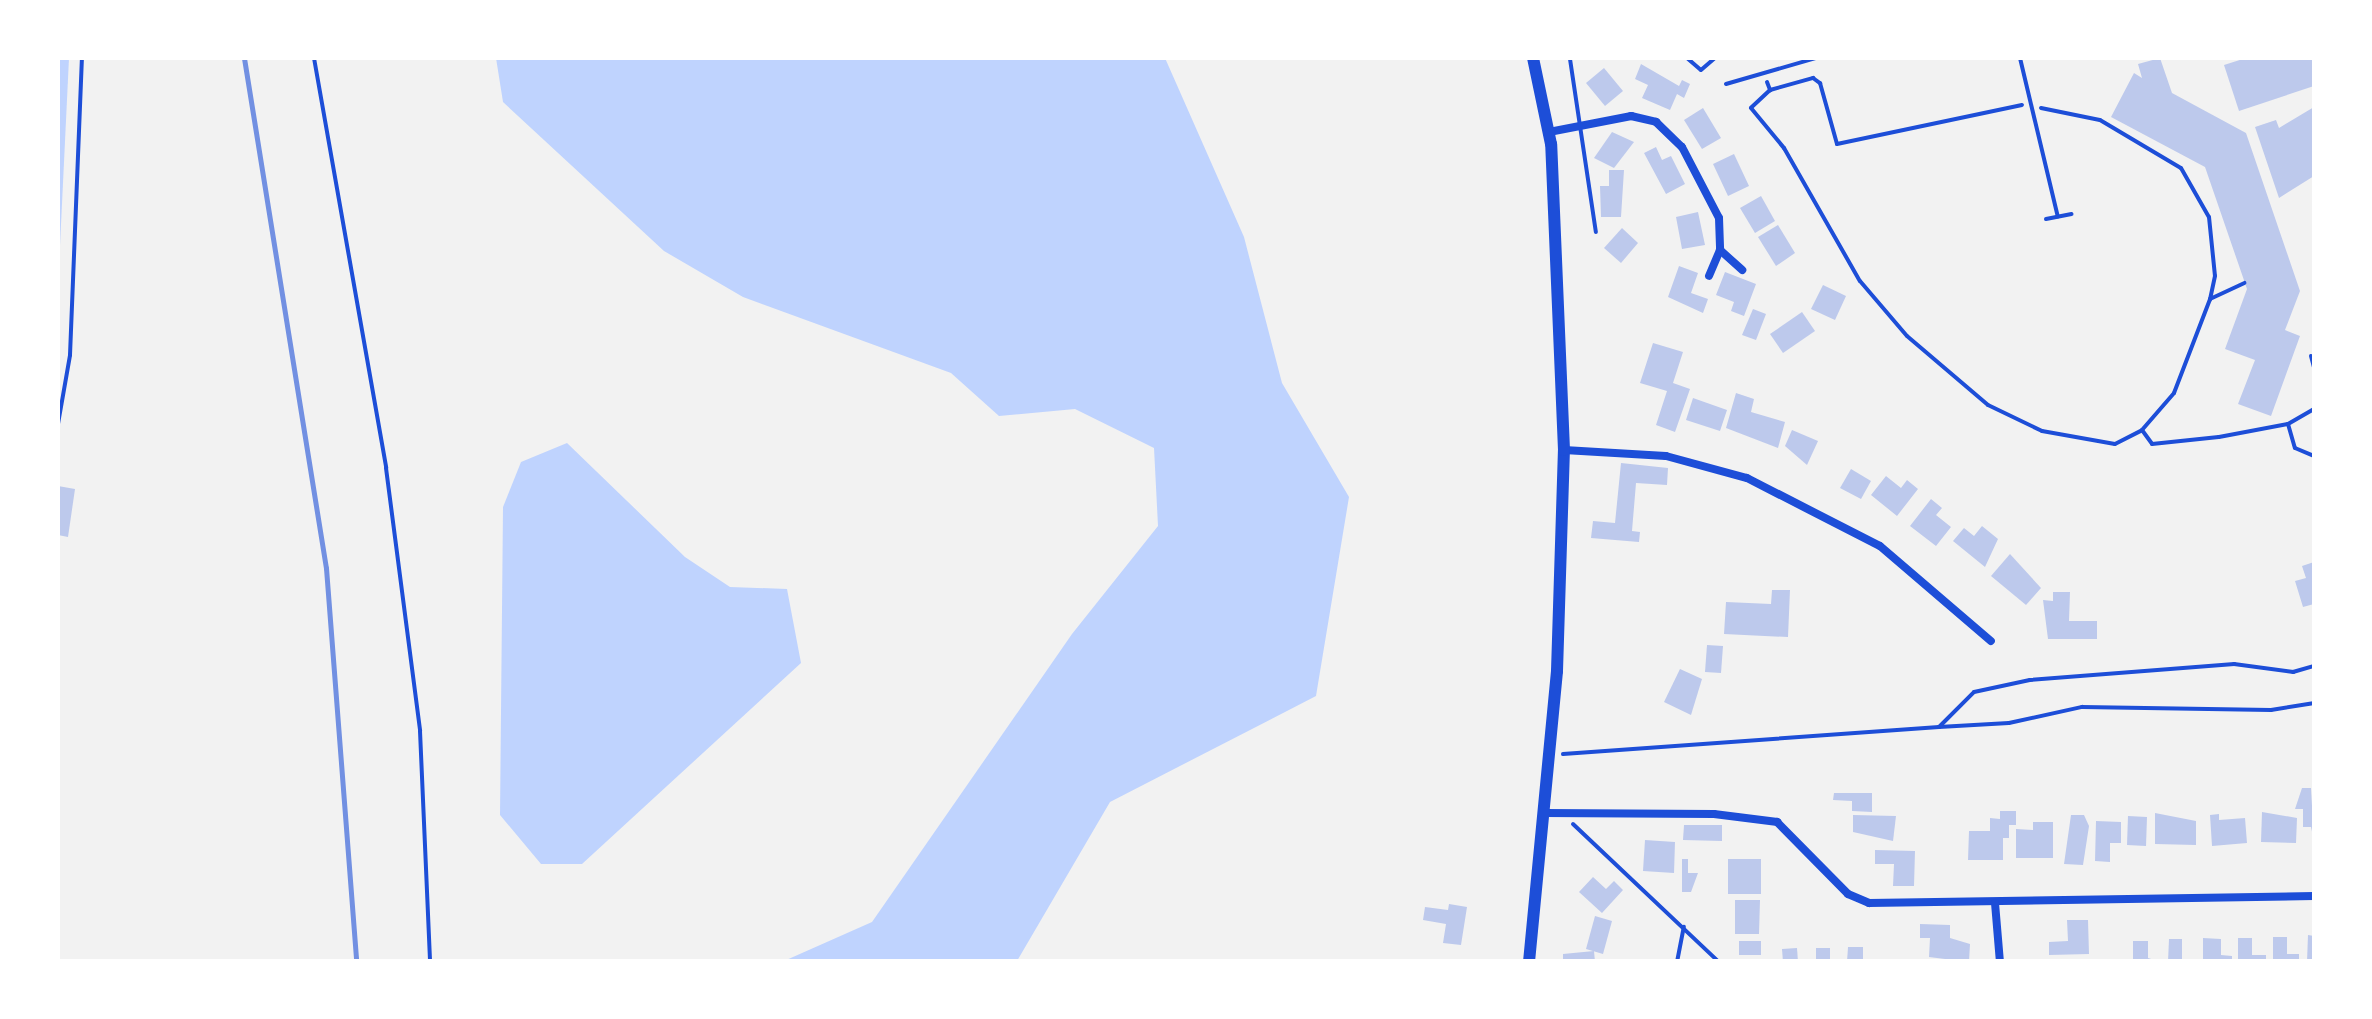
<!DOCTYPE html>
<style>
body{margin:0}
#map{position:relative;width:2372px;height:1019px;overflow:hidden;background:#f2f2f2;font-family:Lato,sans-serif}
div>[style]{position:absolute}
.water>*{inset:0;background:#bfd3fe}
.building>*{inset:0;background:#bdc9ec}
.path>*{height:4px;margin:-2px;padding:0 2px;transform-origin:2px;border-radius:2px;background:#1d4ed8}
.service>*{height:4px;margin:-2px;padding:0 2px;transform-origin:2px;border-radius:2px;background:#1d4ed8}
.minor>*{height:8px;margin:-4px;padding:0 4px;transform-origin:4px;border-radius:4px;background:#1d4ed8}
.primary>*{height:12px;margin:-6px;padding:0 6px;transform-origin:6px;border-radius:6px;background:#1d4ed8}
.rail>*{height:5px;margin:-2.5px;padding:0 2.5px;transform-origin:2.5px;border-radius:2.5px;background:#7290e2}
span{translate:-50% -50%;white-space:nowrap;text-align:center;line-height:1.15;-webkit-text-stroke:10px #fff;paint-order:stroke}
.frame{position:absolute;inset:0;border:60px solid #fff;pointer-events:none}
</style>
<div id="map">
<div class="water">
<div style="clip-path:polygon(58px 58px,69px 58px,58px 287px)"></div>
<div style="clip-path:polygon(496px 58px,1165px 58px,1244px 237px,1282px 383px,1349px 497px,1316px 696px,1110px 802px,1017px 961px,784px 961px,872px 922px,1072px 634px,1158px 526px,1154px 448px,1075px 409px,999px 416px,951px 373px,743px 297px,664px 251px,503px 102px)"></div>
<div style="clip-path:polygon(567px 443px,685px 557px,730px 587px,787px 589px,801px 663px,582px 864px,541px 864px,500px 815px,503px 507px,521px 462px)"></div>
</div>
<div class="building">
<div style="clip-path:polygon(2160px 58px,2172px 93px,2246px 133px,2300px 291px,2285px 330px,2300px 336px,2271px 416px,2238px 404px,2255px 360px,2225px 349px,2247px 289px,2205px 167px,2111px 117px,2134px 73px,2142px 78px,2138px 64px)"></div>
<div style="clip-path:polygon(2246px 58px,2314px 58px,2314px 86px,2239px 111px,2224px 65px)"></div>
<div style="clip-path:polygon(1641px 64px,1679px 86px,1682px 80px,1690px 84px,1684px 98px,1677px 94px,1670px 110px,1642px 98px,1648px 85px,1635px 79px)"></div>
<div style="clip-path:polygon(1604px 68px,1623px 91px,1605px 106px,1586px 83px)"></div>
<div style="clip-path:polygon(2314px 107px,2314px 176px,2279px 198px,2255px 127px,2276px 120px,2279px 128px)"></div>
<div style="clip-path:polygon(1703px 108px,1721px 138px,1702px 149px,1684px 120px)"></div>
<div style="clip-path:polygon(1612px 132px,1634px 142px,1614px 168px,1594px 158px)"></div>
<div style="clip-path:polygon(1656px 147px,1662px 160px,1671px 156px,1685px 184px,1666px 194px,1644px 153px)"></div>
<div style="clip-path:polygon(1734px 154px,1749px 186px,1728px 196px,1713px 164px)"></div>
<div style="clip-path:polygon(1609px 170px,1624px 170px,1621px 217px,1601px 217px,1600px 186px,1609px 186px)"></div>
<div style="clip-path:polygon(1761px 196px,1775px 221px,1755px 233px,1740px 208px)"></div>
<div style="clip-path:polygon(1698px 212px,1705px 245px,1682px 249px,1676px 217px)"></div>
<div style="clip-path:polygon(1778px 225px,1795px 253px,1776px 266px,1758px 237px)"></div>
<div style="clip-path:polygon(1622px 228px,1638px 243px,1621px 263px,1604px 248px)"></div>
<div style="clip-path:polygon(1679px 266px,1698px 273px,1691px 293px,1708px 299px,1703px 313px,1668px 297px)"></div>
<div style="clip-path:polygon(1725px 272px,1756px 284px,1744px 316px,1731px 311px,1734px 302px,1716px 295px)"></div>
<div style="clip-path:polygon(1823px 285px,1846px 296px,1835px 320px,1811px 309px)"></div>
<div style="clip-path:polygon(1753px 309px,1766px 314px,1756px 340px,1742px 335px)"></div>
<div style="clip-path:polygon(1802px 312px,1815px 331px,1783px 353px,1770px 334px)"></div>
<div style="clip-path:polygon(1653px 343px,1683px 352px,1673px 383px,1690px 389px,1675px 432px,1656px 425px,1667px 391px,1640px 383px)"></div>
<div style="clip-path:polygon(1736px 393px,1754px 399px,1751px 412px,1785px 422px,1778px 448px,1726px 428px)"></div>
<div style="clip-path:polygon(1693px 398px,1727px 410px,1720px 431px,1686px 420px)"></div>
<div style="clip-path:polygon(1792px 430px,1818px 441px,1807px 465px,1785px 446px)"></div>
<div style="clip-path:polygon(1621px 463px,1668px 468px,1667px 485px,1636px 483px,1632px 531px,1640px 532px,1639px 542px,1591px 538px,1593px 521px,1615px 523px)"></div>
<div style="clip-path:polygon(1851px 469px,1871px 481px,1861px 499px,1840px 488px)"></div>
<div style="clip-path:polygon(1886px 476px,1901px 488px,1907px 480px,1918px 489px,1897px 516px,1871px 495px)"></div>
<div style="clip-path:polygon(58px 486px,75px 489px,68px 537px,58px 535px)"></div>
<div style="clip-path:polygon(1931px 499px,1942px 508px,1936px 515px,1951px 527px,1936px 546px,1910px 526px)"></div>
<div style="clip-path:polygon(1982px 526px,1998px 539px,1985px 567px,1953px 541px,1964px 528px,1974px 536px)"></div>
<div style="clip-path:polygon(2010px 554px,2041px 588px,2026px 605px,1991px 576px)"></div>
<div style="clip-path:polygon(2314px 562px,2314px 604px,2303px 607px,2295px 581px,2306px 578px,2302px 566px)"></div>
<div style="clip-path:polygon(1772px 590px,1790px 590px,1788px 637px,1724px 634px,1726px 602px,1771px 604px)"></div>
<div style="clip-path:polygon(2053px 592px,2070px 592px,2069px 621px,2097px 621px,2097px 639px,2048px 639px,2043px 600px,2053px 601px)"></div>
<div style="clip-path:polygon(1707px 645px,1723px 646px,1721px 673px,1705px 672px)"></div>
<div style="clip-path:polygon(1680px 669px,1702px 679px,1691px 715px,1664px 702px)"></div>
<div style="clip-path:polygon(2302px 788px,2311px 788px,2314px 841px,2311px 827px,2303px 827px,2303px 809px,2295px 809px)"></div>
<div style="clip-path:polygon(1834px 793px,1872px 793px,1872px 812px,1852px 811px,1852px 801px,1833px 800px)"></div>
<div style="clip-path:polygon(2000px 811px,2016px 811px,2016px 825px,2009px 825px,2009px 838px,2003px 838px,2003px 860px,1968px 860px,1969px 831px,1990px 831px,1990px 818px,2000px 819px)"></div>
<div style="clip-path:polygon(2262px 812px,2297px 818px,2296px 843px,2261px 842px)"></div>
<div style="clip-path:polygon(2155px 813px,2196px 821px,2196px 845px,2155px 844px)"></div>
<div style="clip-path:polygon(2219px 814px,2219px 820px,2245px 818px,2247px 843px,2212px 846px,2210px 815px)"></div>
<div style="clip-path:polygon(1853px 815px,1896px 816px,1893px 841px,1853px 832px)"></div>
<div style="clip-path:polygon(2071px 815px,2084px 815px,2089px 826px,2083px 865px,2064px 864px)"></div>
<div style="clip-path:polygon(2128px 816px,2147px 817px,2146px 846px,2127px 845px)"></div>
<div style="clip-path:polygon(2096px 821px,2121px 822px,2121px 843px,2110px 843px,2110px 862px,2095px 861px)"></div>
<div style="clip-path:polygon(2033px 822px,2053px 822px,2053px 858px,2016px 858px,2016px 829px,2033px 830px)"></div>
<div style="clip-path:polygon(1684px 825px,1722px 825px,1722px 841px,1683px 840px)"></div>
<div style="clip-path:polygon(1645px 840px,1675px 842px,1674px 873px,1643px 871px)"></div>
<div style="clip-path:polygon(1875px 850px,1915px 851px,1914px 886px,1893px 886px,1894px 864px,1875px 864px)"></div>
<div style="clip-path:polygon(1682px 859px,1688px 859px,1688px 873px,1698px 873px,1691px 892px,1682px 892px)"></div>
<div style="clip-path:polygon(1728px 859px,1761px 859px,1761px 894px,1728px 894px)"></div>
<div style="clip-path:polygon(1593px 877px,1606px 889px,1614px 881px,1623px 890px,1602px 913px,1579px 892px)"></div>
<div style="clip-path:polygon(1735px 900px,1760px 900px,1759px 934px,1735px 934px)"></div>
<div style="clip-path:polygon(1449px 904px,1467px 907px,1461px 945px,1443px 943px,1446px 924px,1423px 920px,1425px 907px,1448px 910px)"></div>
<div style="clip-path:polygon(1595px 916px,1612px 921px,1603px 954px,1586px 949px)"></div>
<div style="clip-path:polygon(2067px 920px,2088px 920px,2089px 954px,2049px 955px,2049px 942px,2068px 941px)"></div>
<div style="clip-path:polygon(1920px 924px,1950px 925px,1950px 938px,1970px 944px,1969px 962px,1929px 957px,1930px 938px,1920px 938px)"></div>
<div style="clip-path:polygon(2308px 935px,2314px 936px,2314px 962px,2307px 962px)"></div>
<div style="clip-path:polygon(2273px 937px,2287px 937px,2287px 954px,2299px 954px,2299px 962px,2273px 962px)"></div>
<div style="clip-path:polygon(2203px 938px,2221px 939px,2221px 955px,2232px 956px,2232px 962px,2203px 962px)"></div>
<div style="clip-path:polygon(2238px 938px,2252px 938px,2252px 955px,2266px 955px,2266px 962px,2238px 962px)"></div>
<div style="clip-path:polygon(2169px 939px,2182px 939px,2182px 962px,2168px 962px)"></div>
<div style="clip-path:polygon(1739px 941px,1761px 941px,1761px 955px,1739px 955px)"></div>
<div style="clip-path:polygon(2133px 941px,2148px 941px,2148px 958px,2161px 962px,2133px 962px)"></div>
<div style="clip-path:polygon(1848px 947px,1863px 947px,1863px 962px,1847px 962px)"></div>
<div style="clip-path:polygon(1797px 948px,1798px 962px,1783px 962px,1782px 949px)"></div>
<div style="clip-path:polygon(1816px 948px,1830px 948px,1830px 962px,1816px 962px)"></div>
<div style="clip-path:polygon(1594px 951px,1595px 962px,1563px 962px,1563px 954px)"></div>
</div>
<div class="path">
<div style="left:314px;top:58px;width:416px;rotate:80deg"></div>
<div style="left:386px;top:468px;width:265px;rotate:82.6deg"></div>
<div style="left:420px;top:731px;width:231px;rotate:87.5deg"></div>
<div style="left:1687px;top:58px;width:18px;rotate:41deg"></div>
<div style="left:1701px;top:70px;width:18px;rotate:-41deg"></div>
<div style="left:1767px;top:82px;width:9px;rotate:69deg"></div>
<div style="left:1770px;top:90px;width:45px;rotate:-15.6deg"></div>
<div style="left:1813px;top:78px;width:9px;rotate:36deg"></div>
<div style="left:1820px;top:83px;width:63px;rotate:74.4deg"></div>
<div style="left:1837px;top:144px;width:189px;rotate:-11.9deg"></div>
<div style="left:1770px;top:90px;width:26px;rotate:137deg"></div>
<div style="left:1751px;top:108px;width:52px;rotate:50.5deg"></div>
<div style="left:1784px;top:148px;width:153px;rotate:60.3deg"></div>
<div style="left:1860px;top:281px;width:72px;rotate:49.5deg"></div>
<div style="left:1907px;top:336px;width:106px;rotate:40.4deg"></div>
<div style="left:1988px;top:405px;width:60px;rotate:25.7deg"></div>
<div style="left:2042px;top:431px;width:74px;rotate:10.1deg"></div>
<div style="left:2115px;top:444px;width:30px;rotate:-27deg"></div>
<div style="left:2142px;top:430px;width:17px;rotate:54deg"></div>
<div style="left:2152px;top:444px;width:67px;rotate:-6deg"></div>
<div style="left:2219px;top:437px;width:70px;rotate:-10.7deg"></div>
<div style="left:2288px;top:424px;width:30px;rotate:-30deg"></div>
<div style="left:2041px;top:108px;width:60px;rotate:11.5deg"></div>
<div style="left:2100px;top:120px;width:94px;rotate:30.7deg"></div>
<div style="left:2181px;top:168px;width:56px;rotate:60.3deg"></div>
<div style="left:2209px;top:217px;width:59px;rotate:84.2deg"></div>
<div style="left:2215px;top:276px;width:24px;rotate:102deg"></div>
<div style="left:2288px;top:424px;width:25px;rotate:74deg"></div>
<div style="left:2295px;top:448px;width:21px;rotate:23deg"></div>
<div style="left:2142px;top:430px;width:49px;rotate:-49.1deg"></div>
<div style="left:2174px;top:393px;width:101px;rotate:-69deg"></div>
<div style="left:2210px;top:299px;width:38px;rotate:-25deg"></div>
<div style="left:1939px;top:727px;width:70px;rotate:-3.3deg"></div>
<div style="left:2009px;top:723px;width:75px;rotate:-12.4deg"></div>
<div style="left:2082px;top:707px;width:189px;rotate:0.9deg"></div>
<div style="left:2271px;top:710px;width:44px;rotate:-9.2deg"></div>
<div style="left:1563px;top:754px;width:377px;rotate:-4.1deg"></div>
<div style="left:1939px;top:727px;width:49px;rotate:-45deg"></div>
<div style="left:1974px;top:692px;width:57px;rotate:-12.1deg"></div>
<div style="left:2030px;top:680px;width:205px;rotate:-4.5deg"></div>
<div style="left:2234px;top:664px;width:60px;rotate:7.7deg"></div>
<div style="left:2293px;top:672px;width:22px;rotate:-16deg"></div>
<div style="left:1573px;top:824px;width:201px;rotate:43.4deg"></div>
<div style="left:1677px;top:962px;width:36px;rotate:-79deg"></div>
</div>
<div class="service">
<div style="left:2020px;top:58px;width:163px;rotate:76.6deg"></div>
<div style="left:1570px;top:59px;width:175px;rotate:81.5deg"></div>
<div style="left:1726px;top:84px;width:94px;rotate:-16.1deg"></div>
<div style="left:2046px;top:219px;width:26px;rotate:-11deg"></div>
<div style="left:2311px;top:356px;width:11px;rotate:75deg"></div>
<div style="left:58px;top:424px;width:70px;rotate:-80.1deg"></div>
<div style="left:70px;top:355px;width:297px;rotate:-87.7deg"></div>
</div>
<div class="minor">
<div style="left:1549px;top:132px;width:84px;rotate:-11deg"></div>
<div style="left:1631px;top:116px;width:26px;rotate:13deg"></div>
<div style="left:1656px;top:122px;width:36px;rotate:44deg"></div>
<div style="left:1682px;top:147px;width:80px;rotate:62.5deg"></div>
<div style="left:1719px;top:218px;width:32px;rotate:88deg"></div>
<div style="left:1720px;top:250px;width:28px;rotate:113deg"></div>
<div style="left:1720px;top:250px;width:30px;rotate:42deg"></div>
<div style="left:1564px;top:450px;width:102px;rotate:3.4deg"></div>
<div style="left:1666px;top:456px;width:84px;rotate:15.2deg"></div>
<div style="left:1747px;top:478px;width:149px;rotate:27.1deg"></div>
<div style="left:1880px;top:546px;width:146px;rotate:40.6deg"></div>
<div style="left:1545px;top:813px;width:169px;rotate:0.3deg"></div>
<div style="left:1714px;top:814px;width:64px;rotate:7.2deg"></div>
<div style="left:1777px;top:822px;width:101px;rotate:45.4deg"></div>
<div style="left:1848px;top:894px;width:23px;rotate:23deg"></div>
<div style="left:1869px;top:903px;width:445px;rotate:-0.9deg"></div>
<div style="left:1995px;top:903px;width:59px;rotate:85.2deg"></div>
</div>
<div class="primary">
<div style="left:1529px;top:962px;width:292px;rotate:-84.5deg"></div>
<div style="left:1557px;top:671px;width:221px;rotate:-88.2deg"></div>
<div style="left:1564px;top:450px;width:306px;rotate:-92.4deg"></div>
<div style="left:1551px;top:144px;width:88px;rotate:-101.8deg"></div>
</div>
<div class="rail">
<div style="left:244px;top:58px;width:517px;rotate:80.87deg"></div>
<div style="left:326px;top:568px;width:395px;rotate:85.6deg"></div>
</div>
<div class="frame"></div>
</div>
